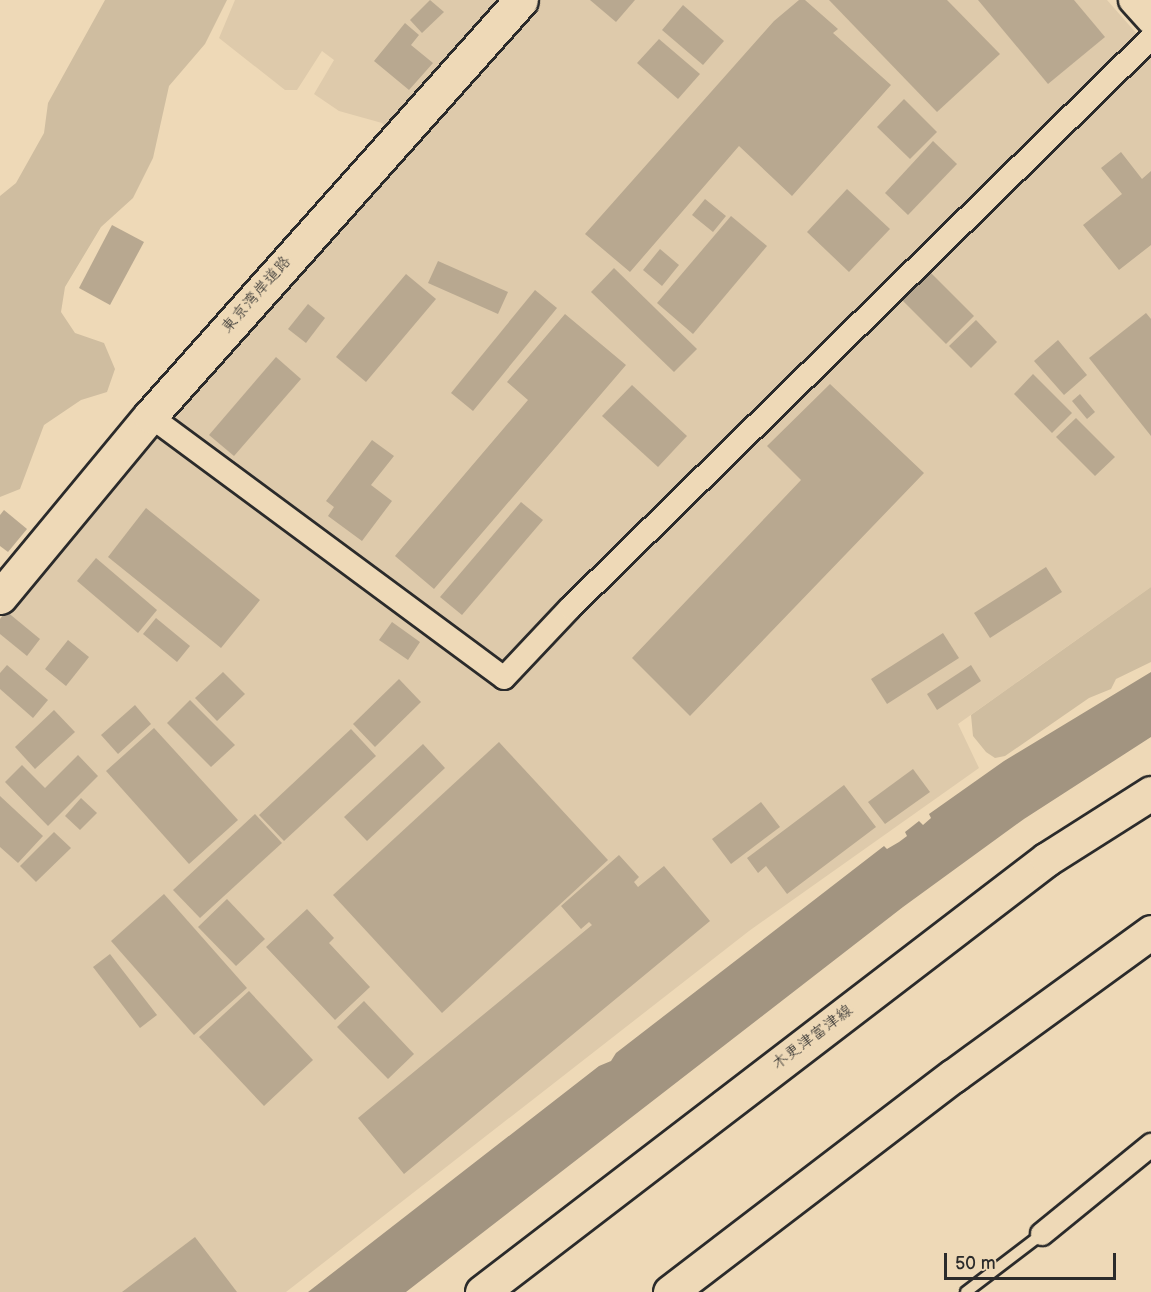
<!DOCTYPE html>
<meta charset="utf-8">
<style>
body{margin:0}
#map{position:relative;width:1151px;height:1292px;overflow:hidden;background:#eed9b7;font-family:"Balsamiq Sans","Klee One",sans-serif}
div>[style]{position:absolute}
.built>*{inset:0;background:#decaab}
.green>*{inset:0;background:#cfbda0}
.water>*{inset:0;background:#a29480}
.building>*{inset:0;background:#b8a890}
.roads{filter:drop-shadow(2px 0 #2b2b2b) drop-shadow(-2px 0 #2b2b2b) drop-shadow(0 2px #2b2b2b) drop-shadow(0 -2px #2b2b2b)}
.service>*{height:10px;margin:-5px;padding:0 5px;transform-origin:5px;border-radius:5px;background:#eed9b7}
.minor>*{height:22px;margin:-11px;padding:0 11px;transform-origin:11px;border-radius:11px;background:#eed9b7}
.tertiary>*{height:28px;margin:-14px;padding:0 14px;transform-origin:14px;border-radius:14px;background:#eed9b7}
.primary>*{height:33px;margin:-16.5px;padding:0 16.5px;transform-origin:16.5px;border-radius:16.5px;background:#eed9b7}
.trunk>*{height:33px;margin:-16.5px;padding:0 16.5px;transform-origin:16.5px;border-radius:16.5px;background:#eed9b7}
span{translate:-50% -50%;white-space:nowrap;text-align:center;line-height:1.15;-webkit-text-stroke:5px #eed9b7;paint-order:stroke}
.street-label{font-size:16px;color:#2b2b2b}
.scale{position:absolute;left:944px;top:1253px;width:172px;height:27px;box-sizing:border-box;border:3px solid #2b2b2b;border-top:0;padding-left:8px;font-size:18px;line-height:21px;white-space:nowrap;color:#2b2b2b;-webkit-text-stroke:4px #eed9b7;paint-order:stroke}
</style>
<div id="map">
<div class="built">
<div style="clip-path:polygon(235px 0,1107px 0,1151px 50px,1151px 587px,958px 724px,979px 768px,749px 931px,286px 1292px,0 1292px,0 622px,117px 475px,405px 146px,382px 123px,339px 111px,314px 94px,334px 60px,322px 51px,297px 90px,285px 90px,219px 38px)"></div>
</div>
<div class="green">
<div style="clip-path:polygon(105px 0,227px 0,205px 44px,169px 86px,153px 158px,133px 198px,101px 227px,65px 287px,61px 312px,75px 333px,104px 343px,115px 369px,107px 392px,81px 400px,44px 425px,20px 489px,0 497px,0 196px,16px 183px,44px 133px,48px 103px)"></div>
<div style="clip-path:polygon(1151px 587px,1151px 662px,1116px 679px,1111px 689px,1089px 698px,1005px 756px,995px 758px,986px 752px,973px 736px,971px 715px)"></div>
</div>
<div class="water">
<div style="clip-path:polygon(1151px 672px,1151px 737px,1024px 819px,903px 907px,406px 1292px,308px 1292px,599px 1066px,611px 1061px,616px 1053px,884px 846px,887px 849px,899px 842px,907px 836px,905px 832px,919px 821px,923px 825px,931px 818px,929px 814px,1004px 761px)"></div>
</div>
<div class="building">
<div style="clip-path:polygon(430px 0,444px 12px,422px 33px,410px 20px)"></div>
<div style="clip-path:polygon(590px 0,635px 0,616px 22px)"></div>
<div style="clip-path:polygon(799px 0,805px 0,838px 29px,833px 33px,891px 85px,792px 196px,739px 146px,630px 272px,585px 234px,774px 21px)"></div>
<div style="clip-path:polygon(829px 0,947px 0,1000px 54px,937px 112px)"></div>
<div style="clip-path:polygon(978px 0,1074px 0,1105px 37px,1048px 84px)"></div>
<div style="clip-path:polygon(683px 5px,724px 41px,703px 65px,662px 30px)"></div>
<div style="clip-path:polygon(405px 23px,419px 35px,411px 45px,433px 63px,409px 90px,374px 61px)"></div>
<div style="clip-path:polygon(659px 39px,700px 74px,678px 99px,637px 63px)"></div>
<div style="clip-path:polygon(904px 99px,937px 132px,910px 159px,877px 127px)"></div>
<div style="clip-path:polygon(933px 141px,957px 164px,908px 215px,885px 193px)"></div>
<div style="clip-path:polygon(1121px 152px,1142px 179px,1151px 171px,1151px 245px,1119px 270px,1083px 225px,1122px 194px,1101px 168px)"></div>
<div style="clip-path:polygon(847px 189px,890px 229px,849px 272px,807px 232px)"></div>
<div style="clip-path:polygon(705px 199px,726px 216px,713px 232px,692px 215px)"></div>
<div style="clip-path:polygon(731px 216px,767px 246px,693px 334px,657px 303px)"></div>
<div style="clip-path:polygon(112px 225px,144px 242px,110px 305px,79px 288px)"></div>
<div style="clip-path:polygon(660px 249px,679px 265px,662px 286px,643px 270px)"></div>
<div style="clip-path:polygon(438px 261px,508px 292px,498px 314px,428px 283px)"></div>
<div style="clip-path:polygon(614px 268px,697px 349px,674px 372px,591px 292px)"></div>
<div style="clip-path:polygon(927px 269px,974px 316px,946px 344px,899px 297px)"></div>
<div style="clip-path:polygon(406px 274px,436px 299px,366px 382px,336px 357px)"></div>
<div style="clip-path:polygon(535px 290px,557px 308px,473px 411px,451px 393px)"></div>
<div style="clip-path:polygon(308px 304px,325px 318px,306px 343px,288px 329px)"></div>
<div style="clip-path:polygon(1146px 313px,1151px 319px,1151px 436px,1089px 358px)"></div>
<div style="clip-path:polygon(565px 314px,626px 365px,434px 589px,395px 556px,528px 400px,507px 382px)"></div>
<div style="clip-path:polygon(976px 320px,997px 342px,971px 368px,949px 346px)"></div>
<div style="clip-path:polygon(1058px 340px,1087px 375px,1064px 395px,1034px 361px)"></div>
<div style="clip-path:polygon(276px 357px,301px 379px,234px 456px,209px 435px)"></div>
<div style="clip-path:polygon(1033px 374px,1072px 413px,1052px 433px,1014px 394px)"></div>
<div style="clip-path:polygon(830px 384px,924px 473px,690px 716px,632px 658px,801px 480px,767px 446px)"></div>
<div style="clip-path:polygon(632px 385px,687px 436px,658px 467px,602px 416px)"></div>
<div style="clip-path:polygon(1080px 394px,1095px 412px,1087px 419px,1072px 401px)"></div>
<div style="clip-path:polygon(1076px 418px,1115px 457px,1095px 476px,1056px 437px)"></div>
<div style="clip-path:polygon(372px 440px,394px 456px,371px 485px,392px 501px,362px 541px,328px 516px,334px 507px,326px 501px)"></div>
<div style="clip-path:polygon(521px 502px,543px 520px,462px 615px,440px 597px)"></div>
<div style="clip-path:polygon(146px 508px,260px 600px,221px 648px,108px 557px)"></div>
<div style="clip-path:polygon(4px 510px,27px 529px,8px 552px,0 546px,0 515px)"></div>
<div style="clip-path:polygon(96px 558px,157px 610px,138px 633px,77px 581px)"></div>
<div style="clip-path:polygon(1046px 567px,1062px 592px,990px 638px,974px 613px)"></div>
<div style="clip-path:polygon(6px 611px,40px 639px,27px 656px,0 634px,0 619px)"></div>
<div style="clip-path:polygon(156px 618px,190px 646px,177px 662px,143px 634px)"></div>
<div style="clip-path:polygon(392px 622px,420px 642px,408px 660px,379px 640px)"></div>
<div style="clip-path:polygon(943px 633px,959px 658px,887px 704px,871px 679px)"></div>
<div style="clip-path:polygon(68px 640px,89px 657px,66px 686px,45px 669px)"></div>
<div style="clip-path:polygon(7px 665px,48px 700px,33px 718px,0 689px,0 673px)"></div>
<div style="clip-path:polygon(971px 665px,981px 681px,937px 710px,927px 694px)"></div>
<div style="clip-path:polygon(223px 672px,245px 694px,217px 721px,195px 698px)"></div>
<div style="clip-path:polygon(399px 679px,421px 702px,375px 747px,353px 724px)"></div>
<div style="clip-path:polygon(190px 700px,235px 745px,211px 767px,167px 723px)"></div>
<div style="clip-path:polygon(135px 705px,151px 724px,118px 754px,101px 735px)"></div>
<div style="clip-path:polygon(54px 710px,75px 732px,35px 769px,15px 747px)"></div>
<div style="clip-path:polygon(154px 728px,238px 820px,189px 864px,106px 771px)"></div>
<div style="clip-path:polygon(351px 729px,376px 756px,284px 841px,259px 815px)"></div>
<div style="clip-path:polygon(499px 742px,608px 860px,442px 1013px,333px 895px)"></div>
<div style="clip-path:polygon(423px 744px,445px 768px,367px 841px,344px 817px)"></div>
<div style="clip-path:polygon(78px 755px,98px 776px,48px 826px,5px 782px,22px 765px,45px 788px)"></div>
<div style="clip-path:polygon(913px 769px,930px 792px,885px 824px,868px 802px)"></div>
<div style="clip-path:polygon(844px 785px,876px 827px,787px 894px,766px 866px,758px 873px,747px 858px)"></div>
<div style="clip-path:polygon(0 796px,43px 836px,18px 863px,0 847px)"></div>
<div style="clip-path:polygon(81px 798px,97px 813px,80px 830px,65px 816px)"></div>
<div style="clip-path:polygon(761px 802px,780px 827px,731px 864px,712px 839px)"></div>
<div style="clip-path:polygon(255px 814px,282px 843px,200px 918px,173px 890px)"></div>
<div style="clip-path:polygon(54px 832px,71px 848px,36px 882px,20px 866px)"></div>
<div style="clip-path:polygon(619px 855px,639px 877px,634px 882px,638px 887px,664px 866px,710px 921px,404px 1174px,358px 1118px,592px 925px,589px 922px,581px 929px,561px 906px)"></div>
<div style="clip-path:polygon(164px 894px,247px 988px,194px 1035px,111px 941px)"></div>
<div style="clip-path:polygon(227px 899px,265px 939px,236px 966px,198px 927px)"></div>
<div style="clip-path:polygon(307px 909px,334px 938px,329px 943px,370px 987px,335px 1020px,266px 947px)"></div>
<div style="clip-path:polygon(110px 954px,157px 1015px,140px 1028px,93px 967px)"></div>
<div style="clip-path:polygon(249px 991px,313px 1060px,264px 1106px,199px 1037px)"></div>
<div style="clip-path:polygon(364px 1001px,414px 1054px,388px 1079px,337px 1027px)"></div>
<div style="clip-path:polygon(195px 1237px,237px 1292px,122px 1292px)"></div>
</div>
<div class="roads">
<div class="service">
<div style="left:966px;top:1292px;width:96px;rotate:-37.3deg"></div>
</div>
<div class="minor">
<div style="left:150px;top:416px;width:440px;rotate:36.5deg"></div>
<div style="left:504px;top:678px;width:96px;rotate:-46.7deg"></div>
<div style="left:570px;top:608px;width:814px;rotate:-44.45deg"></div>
<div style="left:1042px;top:1234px;width:141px;rotate:-39.2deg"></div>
</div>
<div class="tertiary">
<div style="left:1133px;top:0;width:27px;rotate:48deg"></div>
</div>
<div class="primary">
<div style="left:482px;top:1292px;width:712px;rotate:-37.47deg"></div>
<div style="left:1047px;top:859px;width:123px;rotate:-32.4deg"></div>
<div style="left:670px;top:1292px;width:356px;rotate:-37.4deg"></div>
<div style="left:953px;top:1076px;width:245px;rotate:-36deg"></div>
</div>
<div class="trunk">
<div style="left:0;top:597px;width:235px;rotate:-50.4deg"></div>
<div style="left:150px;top:416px;width:557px;rotate:-48.27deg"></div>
</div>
</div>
<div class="street-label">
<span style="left:257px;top:295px;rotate:-49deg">東京湾岸道路</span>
<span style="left:813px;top:1038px;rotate:-37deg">木更津富津線</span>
</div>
<div class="scale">50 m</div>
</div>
